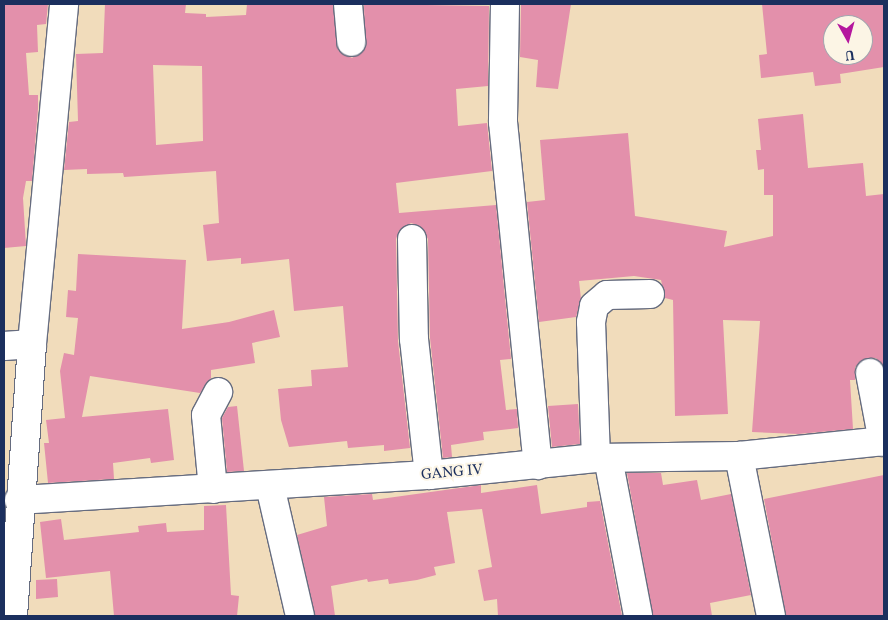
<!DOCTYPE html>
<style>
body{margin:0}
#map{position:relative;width:888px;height:620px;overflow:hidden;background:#f1dcbb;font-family:Vollkorn,serif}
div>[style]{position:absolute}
.building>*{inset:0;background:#e390ab}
.roads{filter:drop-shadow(1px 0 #666c7f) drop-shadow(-1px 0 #666c7f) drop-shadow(0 1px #666c7f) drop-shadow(0 -1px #666c7f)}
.minor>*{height:28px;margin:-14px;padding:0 14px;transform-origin:14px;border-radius:14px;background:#fff}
span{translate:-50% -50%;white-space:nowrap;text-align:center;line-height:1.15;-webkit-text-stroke:4px #fcf5e5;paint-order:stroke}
.street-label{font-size:15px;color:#1b2f5e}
.frame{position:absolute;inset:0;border:5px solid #1b2f5e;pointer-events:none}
.north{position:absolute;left:823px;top:15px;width:50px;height:50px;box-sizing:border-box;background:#fcf5e5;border:1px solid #a2a6af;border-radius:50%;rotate:173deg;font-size:14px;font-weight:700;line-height:20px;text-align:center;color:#1b2f5e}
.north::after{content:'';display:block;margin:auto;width:18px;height:22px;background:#b5179e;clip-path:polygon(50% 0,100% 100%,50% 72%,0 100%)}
</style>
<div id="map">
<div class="building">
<div style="clip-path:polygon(4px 4px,48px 4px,46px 24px,37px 25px,38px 52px,26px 53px,29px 95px,38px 95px,38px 109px,32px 181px,26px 181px,23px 198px,26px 246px,4px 248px)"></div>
<div style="clip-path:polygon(evenodd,105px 4px,186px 4px,185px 13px,206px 14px,206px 17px,246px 15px,247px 4px,333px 4px,338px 50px,352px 58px,365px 48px,364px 4px,489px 6px,488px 86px,456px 89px,458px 126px,487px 123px,492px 171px,396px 183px,399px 213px,496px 205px,511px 359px,500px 360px,506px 410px,517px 409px,518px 428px,483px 432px,484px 440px,451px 445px,452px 457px,443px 458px,430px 338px,428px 239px,420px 226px,411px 223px,399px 231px,396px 239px,398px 341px,410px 448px,384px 451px,384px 445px,348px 448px,347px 441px,289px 447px,281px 420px,278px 389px,312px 386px,311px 370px,348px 367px,343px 306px,294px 311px,289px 259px,241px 264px,241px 258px,207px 261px,203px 225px,219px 223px,216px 171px,124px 177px,123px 173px,87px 174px,87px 169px,64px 170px,69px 122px,78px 121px,76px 54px,103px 53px,105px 4px,153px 65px,202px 66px,203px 141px,156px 145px,153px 65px)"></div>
<div style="clip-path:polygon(521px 4px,571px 4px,558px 89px,536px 87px,538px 60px,520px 57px)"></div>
<div style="clip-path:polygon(evenodd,762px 4px,884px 4px,884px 67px,840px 74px,841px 83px,815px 86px,813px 72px,761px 78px,759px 55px,767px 54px,762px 4px,833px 25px,863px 25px,863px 55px,833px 55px,833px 25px)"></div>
<div style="clip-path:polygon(803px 114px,808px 168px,863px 163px,866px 196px,884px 194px,884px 368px,876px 358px,868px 358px,855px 367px,855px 380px,850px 380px,853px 429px,798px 434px,752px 432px,760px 321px,723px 320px,728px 414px,675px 416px,673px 300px,665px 298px,661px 280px,634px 276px,579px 281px,581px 299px,576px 317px,539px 322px,527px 202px,545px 200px,540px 140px,628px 133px,635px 216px,727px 231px,724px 247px,773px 236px,773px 195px,764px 195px,764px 169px,758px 170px,756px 150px,761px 150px,758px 119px)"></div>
<div style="clip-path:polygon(78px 254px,186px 260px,182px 329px,229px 322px,274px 310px,280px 337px,252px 343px,255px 363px,211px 370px,211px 378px,200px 393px,90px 376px,82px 417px,168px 409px,174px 460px,151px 463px,150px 458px,113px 463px,114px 479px,48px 483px,44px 443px,49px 443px,46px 420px,65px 418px,60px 371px,64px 353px,74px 355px,78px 318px,66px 317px,68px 290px,76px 291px)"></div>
<div style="clip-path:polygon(578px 404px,580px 444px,552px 447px,548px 406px)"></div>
<div style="clip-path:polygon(237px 406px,244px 471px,227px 472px,222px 418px,228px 407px)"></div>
<div style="clip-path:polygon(627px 473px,661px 473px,663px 485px,697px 480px,701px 500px,731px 494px,751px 595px,710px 603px,712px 616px,653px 616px)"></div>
<div style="clip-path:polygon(884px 475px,884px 616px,786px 616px,764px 499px)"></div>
<div style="clip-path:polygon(481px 485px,481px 493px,537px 485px,541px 514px,587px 507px,587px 502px,600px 501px,622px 616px,498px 616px,497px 599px,484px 601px,478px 570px,492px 567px,482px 509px,447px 512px,455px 563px,434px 567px,436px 575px,417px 580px,389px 584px,388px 579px,368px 582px,367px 579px,331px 586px,335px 616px,315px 616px,297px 535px,327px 526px,324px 497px,372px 494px,373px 500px)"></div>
<div style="clip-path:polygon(226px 505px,231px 595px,239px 596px,237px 616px,114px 616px,110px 571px,46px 578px,40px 522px,61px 519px,64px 540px,139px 532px,138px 526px,166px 523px,167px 532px,204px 530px,204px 506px)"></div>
<div style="clip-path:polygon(57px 579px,58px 597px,36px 599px,36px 580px)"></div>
</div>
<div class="roads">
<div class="minor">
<div style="left:348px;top:4px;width:38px;rotate:85deg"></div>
<div style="left:505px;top:4px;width:118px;rotate:91deg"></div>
<div style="left:503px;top:122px;width:345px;rotate:84.2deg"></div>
<div style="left:412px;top:239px;width:100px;rotate:88.9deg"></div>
<div style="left:414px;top:339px;width:137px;rotate:83.7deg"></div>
<div style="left:4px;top:346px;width:28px;rotate:-4deg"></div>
<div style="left:870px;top:373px;width:70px;rotate:79.3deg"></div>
<div style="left:739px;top:456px;width:163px;rotate:78.7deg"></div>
<div style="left:596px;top:458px;width:136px;rotate:-92.1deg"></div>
<div style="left:591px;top:322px;width:16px;rotate:-79deg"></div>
<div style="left:594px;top:306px;width:17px;rotate:-40deg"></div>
<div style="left:607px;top:295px;width:43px;rotate:-1.3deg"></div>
<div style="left:608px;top:458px;width:161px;rotate:79.2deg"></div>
<div style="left:270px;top:486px;width:133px;rotate:77deg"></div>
<div style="left:213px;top:489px;width:74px;rotate:-95.4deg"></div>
<div style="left:206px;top:415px;width:26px;rotate:-62deg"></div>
<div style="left:19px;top:500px;width:411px;rotate:-3.5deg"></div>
<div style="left:429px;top:475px;width:168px;rotate:-5.8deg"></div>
<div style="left:596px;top:458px;width:143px;rotate:-0.8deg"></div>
<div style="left:739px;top:456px;width:146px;rotate:-5.9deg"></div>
<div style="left:13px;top:616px;width:273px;rotate:-86deg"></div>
<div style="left:32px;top:344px;width:342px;rotate:-84.6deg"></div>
</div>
</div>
<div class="street-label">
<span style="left:452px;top:473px;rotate:-5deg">GANG IV</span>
</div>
<div class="frame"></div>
<div class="north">U</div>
</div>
